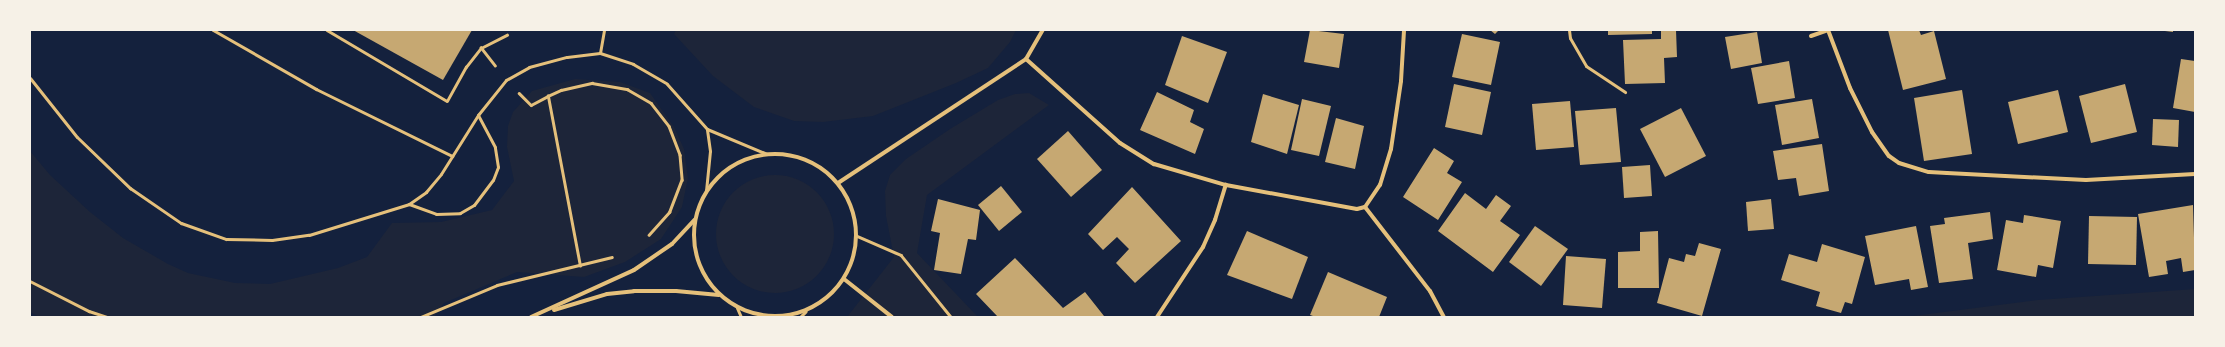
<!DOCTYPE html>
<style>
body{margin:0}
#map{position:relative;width:2225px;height:347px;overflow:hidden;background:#14213d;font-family:Montserrat,sans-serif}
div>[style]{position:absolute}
.green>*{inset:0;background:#1d2539}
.round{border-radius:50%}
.building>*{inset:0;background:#c6a872}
.path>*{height:2.5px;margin:-1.25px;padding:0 1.25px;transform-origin:1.25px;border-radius:1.25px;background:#e5c07b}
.service>*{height:3px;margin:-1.5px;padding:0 1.5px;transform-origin:1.5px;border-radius:1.5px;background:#e5c07b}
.minor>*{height:4px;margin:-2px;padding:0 2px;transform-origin:2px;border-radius:2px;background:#e5c07b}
.minor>.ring{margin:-2px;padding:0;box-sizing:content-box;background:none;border:4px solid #e5c07b;border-radius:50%}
span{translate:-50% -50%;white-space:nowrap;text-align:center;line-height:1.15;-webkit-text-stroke:4px #f6f1e7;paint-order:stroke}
.frame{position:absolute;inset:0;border:31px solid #f6f1e7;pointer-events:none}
</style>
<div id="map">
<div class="green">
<div style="clip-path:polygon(676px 30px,1016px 30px,1010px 42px,988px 68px,956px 83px,873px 116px,823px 122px,794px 121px,754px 107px,713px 76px,674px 34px)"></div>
<div style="clip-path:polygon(575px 79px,620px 82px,650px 93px,674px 127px,684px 149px,688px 178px,682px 207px,661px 239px,625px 262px,584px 277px,517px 272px,444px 303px,434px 317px,39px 317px,30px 312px,30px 151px,50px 175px,90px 212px,123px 238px,168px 264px,188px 273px,235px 283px,270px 284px,338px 268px,367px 257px,392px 223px,441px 222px,492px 210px,514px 181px,507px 147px,508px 126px,513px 112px,532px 91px)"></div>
<div style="clip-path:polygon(1029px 93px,1049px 105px,927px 195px,917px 253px,978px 317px,847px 317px,894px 257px,886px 216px,885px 191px,890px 175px,906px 159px,950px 129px,998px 100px,1015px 94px)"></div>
<div class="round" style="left:716px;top:175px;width:118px;height:118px"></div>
<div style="clip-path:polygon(2195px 289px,2195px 317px,1905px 317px,2038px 300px)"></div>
</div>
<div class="building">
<div style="clip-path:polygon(353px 30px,472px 30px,443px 80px)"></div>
<div style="clip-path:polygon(1310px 30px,1344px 34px,1339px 68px,1304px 62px)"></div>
<div style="clip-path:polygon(1490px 30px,1499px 30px,1495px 34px)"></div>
<div style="clip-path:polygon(1608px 30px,1652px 30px,1652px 34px,1608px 35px)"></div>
<div style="clip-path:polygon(1661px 30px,1676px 30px,1677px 57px,1664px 58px,1665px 83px,1625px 84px,1623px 40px,1661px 39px)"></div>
<div style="clip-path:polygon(1888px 30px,1919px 30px,1921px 35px,1934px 31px,1946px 79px,1903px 90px)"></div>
<div style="clip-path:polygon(2157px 30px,2173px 30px,2173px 32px)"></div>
<div style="clip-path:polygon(1757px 32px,1762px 63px,1731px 69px,1725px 37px)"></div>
<div style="clip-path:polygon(1462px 34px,1500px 42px,1491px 85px,1452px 77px)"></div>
<div style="clip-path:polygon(1182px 36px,1227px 52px,1208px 103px,1165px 85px)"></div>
<div style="clip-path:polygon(2181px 59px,2195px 61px,2195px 112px,2173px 108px)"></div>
<div style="clip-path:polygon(1789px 61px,1795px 98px,1758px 104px,1751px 68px)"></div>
<div style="clip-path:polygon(1454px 84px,1491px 92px,1482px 135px,1445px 127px)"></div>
<div style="clip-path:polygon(2125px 84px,2137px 132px,2091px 143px,2079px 96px)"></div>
<div style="clip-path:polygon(1962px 90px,1972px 154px,1924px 161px,1914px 98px)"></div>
<div style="clip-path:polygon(2058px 90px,2068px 132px,2018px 144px,2008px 102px)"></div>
<div style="clip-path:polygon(1157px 92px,1194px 110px,1190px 122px,1204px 129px,1195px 154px,1140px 130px)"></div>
<div style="clip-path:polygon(1263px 94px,1299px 105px,1287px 154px,1251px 142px)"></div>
<div style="clip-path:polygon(1302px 99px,1331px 106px,1319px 156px,1291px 150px)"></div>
<div style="clip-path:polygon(1812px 99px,1819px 138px,1782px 145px,1775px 105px)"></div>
<div style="clip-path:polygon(1570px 101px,1574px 147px,1536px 150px,1532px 104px)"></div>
<div style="clip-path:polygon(1616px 108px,1621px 162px,1580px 165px,1575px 111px)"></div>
<div style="clip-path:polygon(1681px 108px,1706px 156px,1665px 177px,1640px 129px)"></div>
<div style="clip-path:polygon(1336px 118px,1364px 126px,1355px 169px,1325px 162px)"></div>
<div style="clip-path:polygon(2153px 119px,2179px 120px,2178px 147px,2152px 145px)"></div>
<div style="clip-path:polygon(1068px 131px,1102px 170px,1071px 197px,1037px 159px)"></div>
<div style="clip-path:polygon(1822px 144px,1829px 191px,1799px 196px,1796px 178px,1778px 180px,1773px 151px)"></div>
<div style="clip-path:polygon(1434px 148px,1454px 161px,1447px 173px,1462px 182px,1438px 220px,1403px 197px)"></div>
<div style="clip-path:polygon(1650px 165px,1652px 196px,1624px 198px,1622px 167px)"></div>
<div style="clip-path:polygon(1001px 186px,1022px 212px,999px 231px,978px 205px)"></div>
<div style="clip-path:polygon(1132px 187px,1181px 241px,1135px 283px,1116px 263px,1129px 249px,1117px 237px,1103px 250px,1088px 234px)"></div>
<div style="clip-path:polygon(1465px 193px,1486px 209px,1496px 195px,1511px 206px,1500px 221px,1520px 235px,1493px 272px,1438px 231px)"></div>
<div style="clip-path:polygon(938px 199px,980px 210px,976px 240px,968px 239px,961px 274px,934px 270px,940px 233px,931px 231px)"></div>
<div style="clip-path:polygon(1771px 199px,1774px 229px,1748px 231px,1746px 202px)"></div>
<div style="clip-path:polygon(2193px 205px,2195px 270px,2183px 272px,2181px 258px,2166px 261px,2168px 274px,2149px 277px,2138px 214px)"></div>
<div style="clip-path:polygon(1990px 212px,1993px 239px,1968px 243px,1973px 279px,1939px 283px,1930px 226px,1945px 224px,1944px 218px)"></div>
<div style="clip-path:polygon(2024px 215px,2061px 221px,2053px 268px,2038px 265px,2036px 277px,1997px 270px,2006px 220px,2023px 223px)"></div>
<div style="clip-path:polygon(2089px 216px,2137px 217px,2136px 265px,2088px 264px)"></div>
<div style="clip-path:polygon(1535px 226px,1568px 249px,1541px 286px,1509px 262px)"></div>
<div style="clip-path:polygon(1916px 226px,1928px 287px,1911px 290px,1909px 279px,1875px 285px,1865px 236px)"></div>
<div style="clip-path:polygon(1247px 231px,1308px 257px,1292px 299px,1227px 275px)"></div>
<div style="clip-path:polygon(1658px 231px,1659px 288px,1618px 288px,1618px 252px,1640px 251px,1640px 232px)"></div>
<div style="clip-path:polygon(1699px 243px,1721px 249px,1702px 316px,1657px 303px,1669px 258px,1684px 262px,1686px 254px,1695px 256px)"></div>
<div style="clip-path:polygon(1822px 244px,1865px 257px,1852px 304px,1845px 302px,1841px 313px,1816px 306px,1820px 292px,1781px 280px,1789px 254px,1817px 262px)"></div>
<div style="clip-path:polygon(1566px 256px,1606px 259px,1602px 308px,1563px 305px)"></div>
<div style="clip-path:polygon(1015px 258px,1063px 308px,1085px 292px,1104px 316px,998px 317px,976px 294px)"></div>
<div style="clip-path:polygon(1328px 272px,1387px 297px,1379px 317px,1316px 317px,1310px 315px)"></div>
</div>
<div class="path">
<div style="left:327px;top:30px;width:139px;rotate:30.6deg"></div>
<div style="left:447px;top:101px;width:39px;rotate:-61deg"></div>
<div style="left:466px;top:67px;width:24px;rotate:-52deg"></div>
<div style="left:495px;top:66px;width:23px;rotate:-128deg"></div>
<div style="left:481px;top:48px;width:29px;rotate:-27deg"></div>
<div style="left:519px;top:93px;width:17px;rotate:45deg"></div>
<div style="left:531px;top:105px;width:19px;rotate:-28deg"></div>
<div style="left:857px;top:236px;width:48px;rotate:23.4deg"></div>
<div style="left:901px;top:255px;width:80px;rotate:51.1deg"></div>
<div style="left:580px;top:266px;width:173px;rotate:-100.7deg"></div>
<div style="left:548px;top:96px;width:14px;rotate:-25deg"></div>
<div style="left:561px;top:90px;width:32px;rotate:-13deg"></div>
<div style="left:592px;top:83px;width:36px;rotate:10deg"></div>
<div style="left:627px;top:89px;width:28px;rotate:30deg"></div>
<div style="left:651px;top:103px;width:29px;rotate:52deg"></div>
<div style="left:669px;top:126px;width:31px;rotate:69deg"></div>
<div style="left:680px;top:155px;width:25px;rotate:85deg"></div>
<div style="left:682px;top:180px;width:34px;rotate:111deg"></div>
<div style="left:670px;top:212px;width:31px;rotate:132deg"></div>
<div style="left:30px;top:281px;width:66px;rotate:27deg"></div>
<div style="left:89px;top:311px;width:20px;rotate:18deg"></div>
<div style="left:421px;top:317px;width:82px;rotate:-22.8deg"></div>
<div style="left:497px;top:285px;width:118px;rotate:-13.7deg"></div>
</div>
<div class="service">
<div style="left:213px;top:30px;width:119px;rotate:29.8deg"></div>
<div style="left:316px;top:89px;width:152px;rotate:26.2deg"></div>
<div style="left:1569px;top:30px;width:8px;rotate:83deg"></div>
<div style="left:1570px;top:38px;width:32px;rotate:60deg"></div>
<div style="left:1586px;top:66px;width:47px;rotate:33.7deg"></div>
<div style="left:600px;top:53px;width:23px;rotate:-80deg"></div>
<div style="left:30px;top:78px;width:75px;rotate:51.5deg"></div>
<div style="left:77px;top:137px;width:74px;rotate:43.9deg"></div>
<div style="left:130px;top:188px;width:62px;rotate:34.5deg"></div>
<div style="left:181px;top:223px;width:48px;rotate:19.6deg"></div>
<div style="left:226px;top:239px;width:46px;rotate:1.2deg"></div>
<div style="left:272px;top:240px;width:37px;rotate:-8deg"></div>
<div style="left:309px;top:235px;width:105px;rotate:-17.2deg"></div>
<div style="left:409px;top:204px;width:21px;rotate:-35deg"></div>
<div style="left:426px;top:192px;width:23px;rotate:-50deg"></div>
<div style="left:441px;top:174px;width:70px;rotate:-57.9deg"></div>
<div style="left:478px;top:115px;width:45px;rotate:-51.3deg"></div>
<div style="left:506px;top:80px;width:26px;rotate:-29deg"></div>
<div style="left:529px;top:67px;width:39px;rotate:-15deg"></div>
<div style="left:567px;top:57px;width:33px;rotate:-7deg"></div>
<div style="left:600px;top:53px;width:35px;rotate:18deg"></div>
<div style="left:633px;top:64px;width:39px;rotate:30deg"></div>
<div style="left:667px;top:84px;width:60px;rotate:48.4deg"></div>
<div style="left:707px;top:129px;width:65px;rotate:22.6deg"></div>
<div style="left:706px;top:191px;width:40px;rotate:-84.3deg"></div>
<div style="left:710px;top:151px;width:22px;rotate:-98deg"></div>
<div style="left:409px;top:204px;width:29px;rotate:20deg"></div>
<div style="left:436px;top:214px;width:24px;rotate:-2deg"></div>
<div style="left:460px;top:213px;width:16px;rotate:-30deg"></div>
<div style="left:474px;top:205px;width:31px;rotate:-53deg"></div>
<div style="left:493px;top:180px;width:14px;rotate:-69deg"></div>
<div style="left:498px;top:167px;width:20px;rotate:-99deg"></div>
<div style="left:495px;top:147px;width:36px;rotate:-118deg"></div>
<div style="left:737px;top:308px;width:10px;rotate:66deg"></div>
<div style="left:800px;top:317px;width:8px;rotate:-45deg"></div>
</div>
<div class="minor">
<div style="left:1828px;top:30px;width:62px;rotate:69.2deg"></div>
<div style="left:1850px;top:88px;width:49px;rotate:63.4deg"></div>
<div style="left:1872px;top:132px;width:29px;rotate:55deg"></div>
<div style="left:1889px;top:156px;width:12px;rotate:35deg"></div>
<div style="left:1899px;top:163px;width:31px;rotate:17deg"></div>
<div style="left:1929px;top:172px;width:18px;rotate:3deg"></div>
<div style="left:1947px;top:173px;width:139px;rotate:2.9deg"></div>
<div style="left:2086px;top:180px;width:109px;rotate:-3.2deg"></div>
<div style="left:1811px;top:36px;width:18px;rotate:-19deg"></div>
<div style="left:1026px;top:59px;width:126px;rotate:41.8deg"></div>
<div style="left:1120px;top:143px;width:40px;rotate:32deg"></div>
<div style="left:1154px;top:164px;width:75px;rotate:16.3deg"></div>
<div style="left:1226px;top:185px;width:133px;rotate:10.4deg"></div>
<div style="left:1357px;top:209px;width:8px;rotate:-14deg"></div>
<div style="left:1365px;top:207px;width:27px;rotate:-56deg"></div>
<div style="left:1380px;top:185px;width:38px;rotate:-73deg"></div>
<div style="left:1391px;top:149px;width:69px;rotate:-81.6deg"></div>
<div style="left:1401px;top:81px;width:51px;rotate:-86.6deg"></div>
<div class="ring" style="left:694px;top:154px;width:158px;height:158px"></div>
<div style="left:838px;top:183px;width:225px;rotate:-33.4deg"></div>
<div style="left:1026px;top:59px;width:34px;rotate:-60deg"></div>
<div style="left:1365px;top:207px;width:106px;rotate:52.3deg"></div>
<div style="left:1430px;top:291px;width:30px;rotate:62deg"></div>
<div style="left:844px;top:279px;width:61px;rotate:38.4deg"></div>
<div style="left:554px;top:310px;width:55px;rotate:-16.8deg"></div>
<div style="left:607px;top:294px;width:27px;rotate:-6deg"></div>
<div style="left:634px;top:291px;width:42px"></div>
<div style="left:676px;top:291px;width:43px;rotate:5.3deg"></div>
<div style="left:531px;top:317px;width:113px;rotate:-24.5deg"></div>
<div style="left:634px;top:270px;width:46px;rotate:-34.4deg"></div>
<div style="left:672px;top:244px;width:33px;rotate:-47deg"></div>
<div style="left:1157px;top:317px;width:84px;rotate:-56.7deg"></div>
<div style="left:1203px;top:247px;width:30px;rotate:-66deg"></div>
<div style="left:1215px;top:220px;width:37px;rotate:-73deg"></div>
</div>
<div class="frame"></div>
</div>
